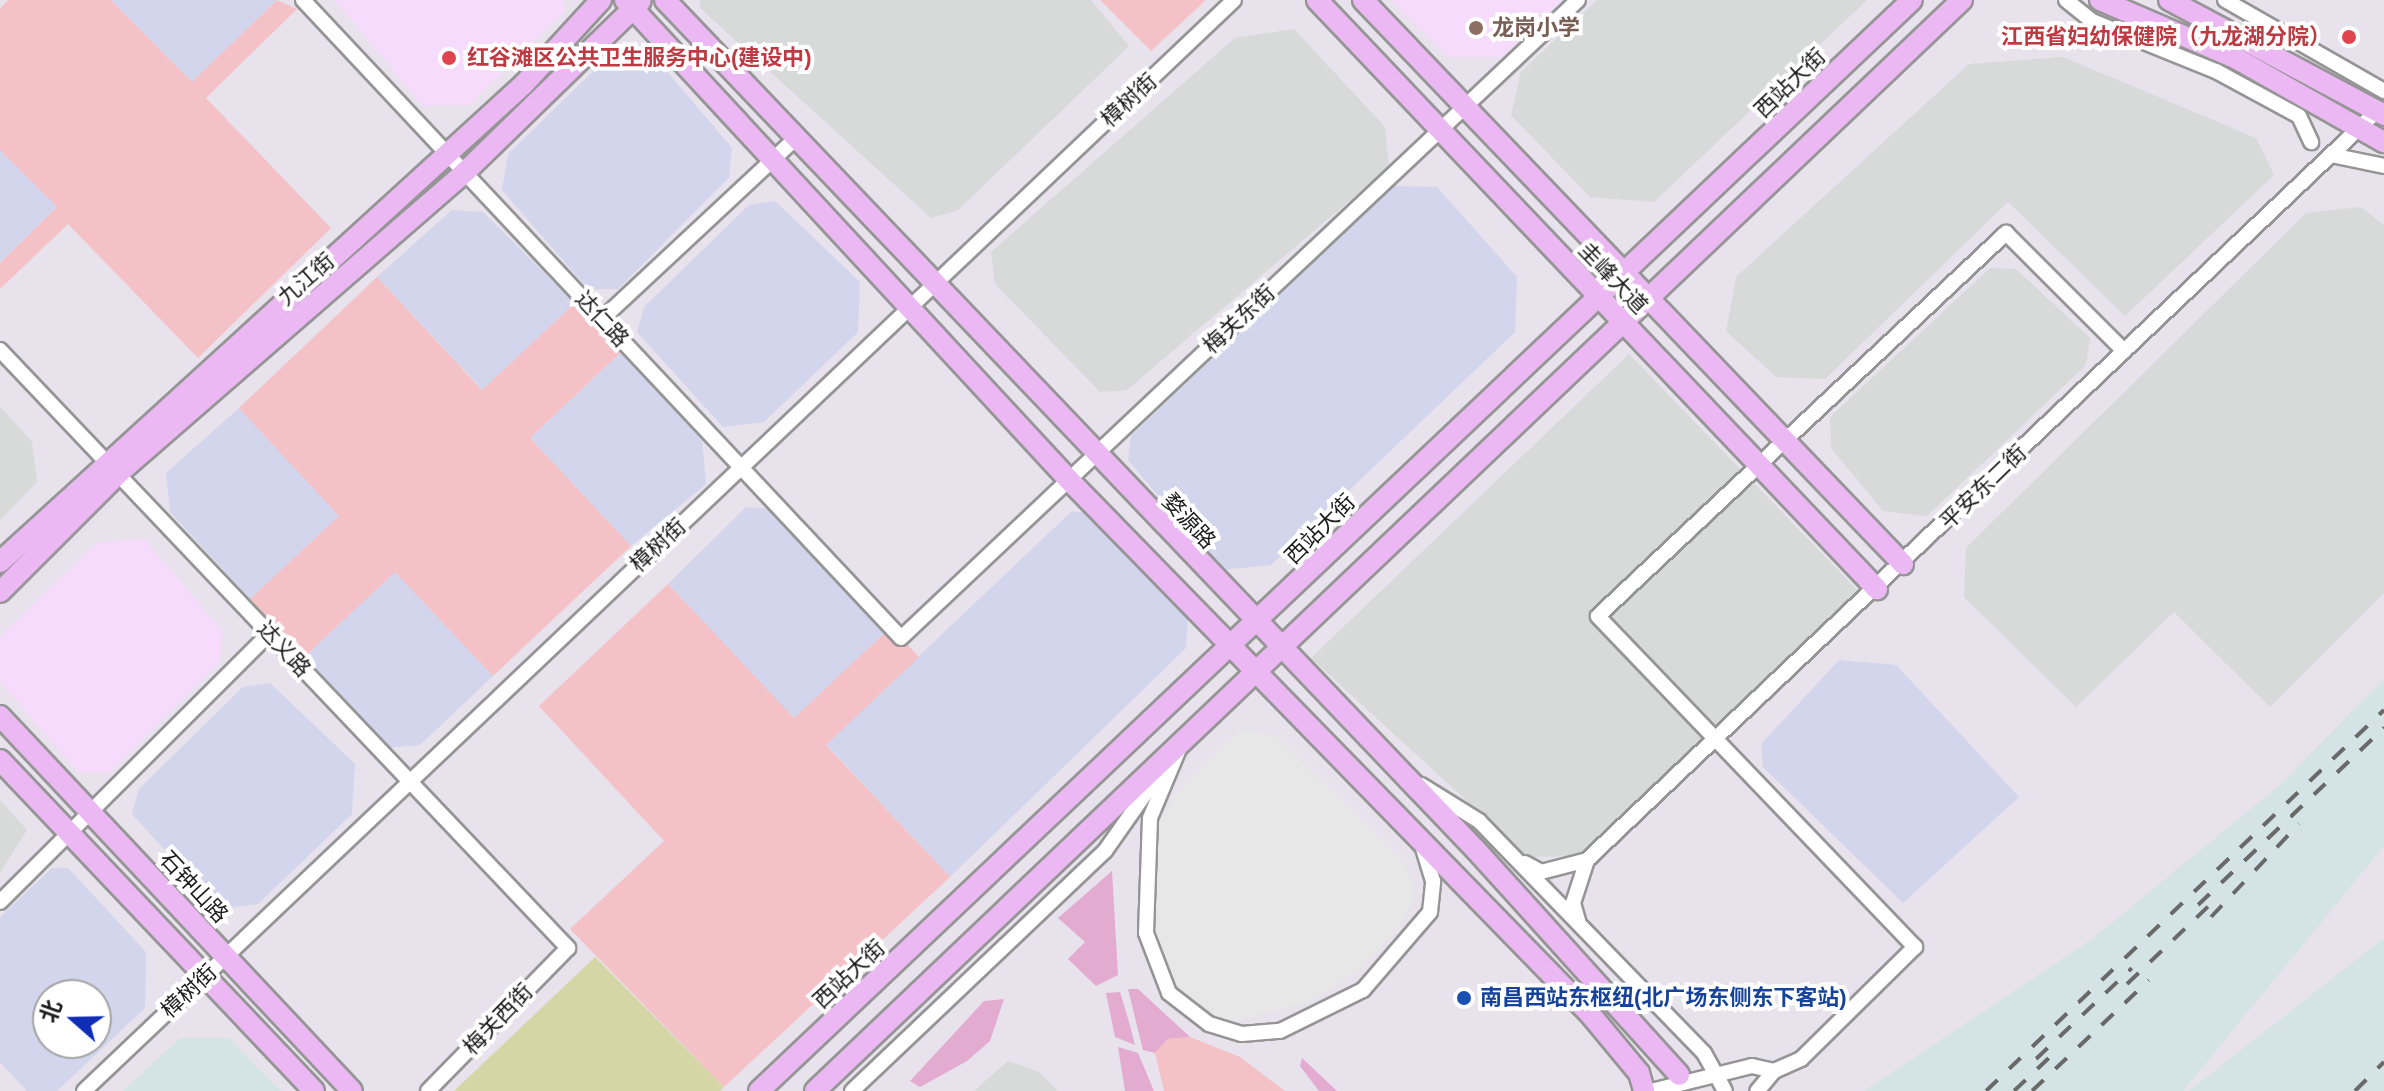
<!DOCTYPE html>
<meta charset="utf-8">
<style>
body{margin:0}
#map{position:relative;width:2384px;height:1091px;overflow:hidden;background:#e7e2ec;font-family:Arial,"Noto Sans SC",sans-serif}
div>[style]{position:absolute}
.residential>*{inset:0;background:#d8d9d9}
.commercial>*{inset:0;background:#d2d5ec}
.industrial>*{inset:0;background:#d4e4e5}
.education>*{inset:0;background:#f6dbfc}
.grass>*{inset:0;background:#e3abd0}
.park>*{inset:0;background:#f4c1c6}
.parking>*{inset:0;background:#e7e7e7}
.water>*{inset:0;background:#d4d7a5}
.roads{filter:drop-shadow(2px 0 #959595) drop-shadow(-2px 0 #959595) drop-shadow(0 2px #959595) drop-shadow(0 -2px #959595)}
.street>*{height:14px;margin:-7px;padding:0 7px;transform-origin:7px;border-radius:7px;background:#fff}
.secondary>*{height:20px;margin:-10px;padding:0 10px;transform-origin:10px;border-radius:10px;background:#ecb8f3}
.rail>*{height:4px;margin-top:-2px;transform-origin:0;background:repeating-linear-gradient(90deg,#696969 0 16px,transparent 0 32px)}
.dots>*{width:22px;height:22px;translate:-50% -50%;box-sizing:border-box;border:4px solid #fff;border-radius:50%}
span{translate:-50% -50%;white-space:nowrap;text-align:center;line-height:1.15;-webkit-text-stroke:8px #fff;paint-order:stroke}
.education-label{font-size:22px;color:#785e54;font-weight:700}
.left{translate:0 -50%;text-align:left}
.health-label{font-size:22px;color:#be3a42;font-weight:700}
.right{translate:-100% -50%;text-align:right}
.street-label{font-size:22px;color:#1b1b1b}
.transit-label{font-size:22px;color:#164399;font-weight:700}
.north{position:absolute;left:32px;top:979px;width:80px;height:80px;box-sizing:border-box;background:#fff;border:2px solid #a4a4a4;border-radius:50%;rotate:290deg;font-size:22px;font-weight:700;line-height:32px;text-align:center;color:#1b1b1b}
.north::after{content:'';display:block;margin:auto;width:28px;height:36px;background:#102db7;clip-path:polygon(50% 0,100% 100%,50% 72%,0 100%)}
</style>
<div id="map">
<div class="residential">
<div style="clip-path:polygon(700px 0,1091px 0,1129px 46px,957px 211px,931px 218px,700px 8px)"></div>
<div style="clip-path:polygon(1597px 0,1867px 0,1654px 202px,1590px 197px,1511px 115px,1521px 72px)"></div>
<div style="clip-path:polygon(1294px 29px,1385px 127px,1389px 167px,1127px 390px,1100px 392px,995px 284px,991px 252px,1235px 38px)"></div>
<div style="clip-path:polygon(2063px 57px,2256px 138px,2274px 175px,2125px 316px,2008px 202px,1825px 379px,1776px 377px,1726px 331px,1736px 277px,1969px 64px)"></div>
<div style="clip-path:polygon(2361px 207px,2384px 225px,2384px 593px,2270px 707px,2174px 612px,2076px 707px,1964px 597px,1966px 548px,2306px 213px)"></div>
<div style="clip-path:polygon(1990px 268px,2016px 269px,2090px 338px,2086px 365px,1927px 516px,1883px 511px,1831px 448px,1830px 417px)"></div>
<div style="clip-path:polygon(1629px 354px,1860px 593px,1579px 856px,1528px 857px,1311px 658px)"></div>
<div style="clip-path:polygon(0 406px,32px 442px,37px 482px,0 520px)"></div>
<div style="clip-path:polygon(0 800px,27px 830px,0 873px)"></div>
<div style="clip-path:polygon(1008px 1061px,1039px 1072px,1058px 1091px,974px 1091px)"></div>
</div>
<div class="commercial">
<div style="clip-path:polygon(111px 0,277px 0,192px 82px)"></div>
<div style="clip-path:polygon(653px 55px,732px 148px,729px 178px,618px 289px,588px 289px,502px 190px,508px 154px,606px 59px)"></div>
<div style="clip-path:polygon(0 150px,57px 207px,0 263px)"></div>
<div style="clip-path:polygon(1393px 186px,1437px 187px,1517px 277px,1515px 332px,1271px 565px,1221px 570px,1128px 460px,1131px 436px)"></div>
<div style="clip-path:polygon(775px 201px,860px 282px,858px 332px,764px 422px,723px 427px,637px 332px,644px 307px,749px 205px)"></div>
<div style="clip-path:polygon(452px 210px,483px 212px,575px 303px,483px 390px,377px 277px)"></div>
<div style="clip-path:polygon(621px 352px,702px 440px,706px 484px,631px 546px,530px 438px)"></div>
<div style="clip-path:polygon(239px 408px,340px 516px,250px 599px,170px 512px,166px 473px)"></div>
<div style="clip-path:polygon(746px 507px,783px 510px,891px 627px,794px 719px,668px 584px)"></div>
<div style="clip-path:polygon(1072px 511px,1107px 516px,1189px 598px,1186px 648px,950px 877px,826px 744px)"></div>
<div style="clip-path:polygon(395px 571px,493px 676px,420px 745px,384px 748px,304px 657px)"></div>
<div style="clip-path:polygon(1839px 660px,1896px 665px,2019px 797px,1903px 903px,1763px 767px,1761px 744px)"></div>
<div style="clip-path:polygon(270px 683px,355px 764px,352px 814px,258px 904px,218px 909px,132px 814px,139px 789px,243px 687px)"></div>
<div style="clip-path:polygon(evenodd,52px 868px,68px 868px,146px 952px,145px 1008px,57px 1091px,27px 1091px,0 1062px,0 917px,52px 868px,48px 995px,96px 995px,96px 1043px,48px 1043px,48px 995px)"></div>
</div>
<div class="industrial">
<div style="clip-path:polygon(2384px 679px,2384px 846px,2183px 1091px,1864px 1091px,2092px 939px,2280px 785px)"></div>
<div style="clip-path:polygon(2384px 938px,2384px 1091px,2189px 1091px,2195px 1086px)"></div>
<div style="clip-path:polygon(180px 1038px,229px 1038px,281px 1091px,123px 1091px)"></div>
</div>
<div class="education">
<div style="clip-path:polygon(335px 0,563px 0,564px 12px,469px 105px,423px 106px)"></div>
<div style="clip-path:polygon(1391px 0,1562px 0,1503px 57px,1449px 57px)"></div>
<div style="clip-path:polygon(144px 539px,223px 632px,220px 661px,109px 773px,79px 773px,0 681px,0 637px,97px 543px)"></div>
</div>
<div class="grass">
<div style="clip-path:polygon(1112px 871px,1118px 975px,1096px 986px,1068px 959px,1085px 942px,1058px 918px)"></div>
<div style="clip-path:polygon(1128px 989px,1138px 989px,1190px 1037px,1168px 1039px,1155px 1053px,1143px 1050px)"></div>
<div style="clip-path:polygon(1120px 992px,1129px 1022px,1135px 1045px,1115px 1037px,1106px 993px)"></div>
<div style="clip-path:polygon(1004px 999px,990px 1041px,967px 1061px,920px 1087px,910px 1081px,984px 1001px)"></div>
<div style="clip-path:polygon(1118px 1047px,1138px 1053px,1154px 1091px,1125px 1091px)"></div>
<div style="clip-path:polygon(1302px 1058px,1337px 1091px,1319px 1091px,1300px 1066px)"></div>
</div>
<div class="park">
<div style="clip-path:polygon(8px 0,111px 0,192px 82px,277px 0,297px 9px,206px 98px,331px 228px,198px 358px,68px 224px,0 289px,0 263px,57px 207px,0 150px,0 9px)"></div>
<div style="clip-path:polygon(1100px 0,1206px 0,1151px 51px)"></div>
<div style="clip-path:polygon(377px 277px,482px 390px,575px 303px,621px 352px,530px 438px,631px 546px,493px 676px,395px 572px,304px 657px,250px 599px,339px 516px,239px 408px)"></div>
<div style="clip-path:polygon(668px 584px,794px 718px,891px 627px,919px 657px,826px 745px,950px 877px,724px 1087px,570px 929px,664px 841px,539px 706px)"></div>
<div style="clip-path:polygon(1190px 1037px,1240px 1057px,1285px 1091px,1164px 1091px,1155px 1053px,1168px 1039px)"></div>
</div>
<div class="parking">
<div style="clip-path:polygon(1250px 730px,1277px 737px,1405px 863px,1415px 895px,1400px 928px,1355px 973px,1310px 1002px,1236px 1021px,1203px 1013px,1166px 976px,1153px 939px,1153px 870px,1159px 823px,1172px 798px,1236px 734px)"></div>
</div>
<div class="water">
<div style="clip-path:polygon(595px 957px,724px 1087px,720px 1091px,454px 1091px)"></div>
</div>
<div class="roads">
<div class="street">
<div style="left:303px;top:0;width:874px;rotate:46.85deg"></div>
<div style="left:901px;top:638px;width:930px;rotate:-43.3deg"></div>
<div style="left:2066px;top:0;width:33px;rotate:39deg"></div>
<div style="left:2092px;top:21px;width:134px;rotate:22deg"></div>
<div style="left:2216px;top:71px;width:94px;rotate:28.5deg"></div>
<div style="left:2299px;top:116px;width:29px;rotate:65deg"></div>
<div style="left:2225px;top:0;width:183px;rotate:29.8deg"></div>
<div style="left:2331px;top:155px;width:54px;rotate:11.7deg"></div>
<div style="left:602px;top:319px;width:264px;rotate:-43deg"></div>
<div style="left:0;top:350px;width:825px;rotate:46.47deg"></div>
<div style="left:568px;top:948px;width:200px;rotate:134.4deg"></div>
<div style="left:1179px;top:749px;width:75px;rotate:112.8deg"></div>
<div style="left:1150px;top:818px;width:115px;rotate:92deg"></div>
<div style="left:1146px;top:933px;width:64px;rotate:69deg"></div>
<div style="left:1169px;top:993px;width:51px;rotate:37.8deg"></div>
<div style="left:1209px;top:1024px;width:34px;rotate:17deg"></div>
<div style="left:1242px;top:1034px;width:38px;rotate:-5deg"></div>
<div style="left:1280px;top:1031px;width:93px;rotate:-26.3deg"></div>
<div style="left:1363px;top:990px;width:103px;rotate:-49.3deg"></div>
<div style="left:1430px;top:912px;width:31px;rotate:-84deg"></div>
<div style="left:1433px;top:881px;width:38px;rotate:-107deg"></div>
<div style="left:1421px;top:785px;width:68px;rotate:31.8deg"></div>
<div style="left:1479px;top:821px;width:323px;rotate:45.9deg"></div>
<div style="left:1704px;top:1053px;width:43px;rotate:61.1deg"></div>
<div style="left:1587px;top:860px;width:1089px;rotate:-43.47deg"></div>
<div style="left:1525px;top:863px;width:18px;rotate:29deg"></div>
<div style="left:1541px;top:872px;width:48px;rotate:-14.6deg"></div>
<div style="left:1587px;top:860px;width:45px;rotate:108deg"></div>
<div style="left:1573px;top:903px;width:19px;rotate:74deg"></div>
<div style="left:0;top:902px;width:381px;rotate:-44.9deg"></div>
<div style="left:1774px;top:1071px;width:30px;rotate:-24deg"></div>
<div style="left:1801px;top:1059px;width:160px;rotate:-44.5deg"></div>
<div style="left:1915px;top:947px;width:458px;rotate:-133.8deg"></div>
<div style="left:1598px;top:616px;width:560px;rotate:-43.19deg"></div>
<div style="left:2006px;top:233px;width:167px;rotate:45deg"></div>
<div style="left:84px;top:1091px;width:1585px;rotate:-43.49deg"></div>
<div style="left:852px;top:1091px;width:349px;rotate:-43.5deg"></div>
<div style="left:1105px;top:851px;width:99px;rotate:-54.9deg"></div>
<div style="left:1651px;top:1091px;width:104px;rotate:-13.9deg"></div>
<div style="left:1752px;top:1066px;width:23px;rotate:13deg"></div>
<div style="left:1774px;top:1071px;width:26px;rotate:130deg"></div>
</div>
<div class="secondary">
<div style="left:625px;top:0;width:654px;rotate:47.23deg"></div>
<div style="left:1069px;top:480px;width:746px;rotate:45.71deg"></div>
<div style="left:1590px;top:1014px;width:77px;rotate:50.3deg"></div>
<div style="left:1639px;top:1073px;width:19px;rotate:74deg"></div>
<div style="left:665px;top:0;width:1175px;rotate:46.35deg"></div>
<div style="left:1476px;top:850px;width:303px;rotate:47.9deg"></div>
<div style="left:1317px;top:0;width:813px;rotate:46.45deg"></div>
<div style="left:1363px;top:0;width:781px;rotate:46.25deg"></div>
<div style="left:2100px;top:0;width:149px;rotate:23.3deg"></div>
<div style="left:2237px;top:59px;width:169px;rotate:29.5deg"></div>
<div style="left:2169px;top:0;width:244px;rotate:28.1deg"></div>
<div style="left:0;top:562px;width:709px;rotate:-42.37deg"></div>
<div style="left:524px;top:84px;width:114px;rotate:-47.5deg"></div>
<div style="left:0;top:592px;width:170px;rotate:-45deg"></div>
<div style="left:120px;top:472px;width:457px;rotate:-41deg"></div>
<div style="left:465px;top:172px;width:245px;rotate:-44.2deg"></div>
<div style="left:0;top:716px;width:514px;rotate:46.81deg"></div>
<div style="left:0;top:760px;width:456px;rotate:46.5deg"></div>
<div style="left:759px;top:1091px;width:1587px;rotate:-43.42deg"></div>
<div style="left:815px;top:1091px;width:1583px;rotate:-43.57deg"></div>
</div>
</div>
<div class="rail">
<div style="left:2198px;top:905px;width:257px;rotate:-43.6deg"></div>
<div style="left:2211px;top:917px;width:128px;rotate:-46.6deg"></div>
<div style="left:2127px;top:984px;width:120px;rotate:-43.7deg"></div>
<div style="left:2036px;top:1059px;width:132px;rotate:-43.5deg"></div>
<div style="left:1986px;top:1091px;width:551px;rotate:-43.75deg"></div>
<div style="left:2014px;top:1091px;width:52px;rotate:-43.5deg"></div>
<div style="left:2032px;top:1091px;width:161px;rotate:-43.5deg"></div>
<div style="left:2355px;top:1091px;width:41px;rotate:-45deg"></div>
</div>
<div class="dots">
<div style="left:1476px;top:28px;background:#8d6e63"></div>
<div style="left:2349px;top:37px;background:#e0444e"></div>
<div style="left:449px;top:58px;background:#e0444e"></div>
<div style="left:1464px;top:998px;background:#1a4fb4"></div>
</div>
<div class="education-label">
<span class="left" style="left:1492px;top:28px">龙岗小学</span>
</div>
<div class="health-label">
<span class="right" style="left:2331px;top:37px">江西省妇幼保健院（九龙湖分院）</span>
<span class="left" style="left:467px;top:58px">红谷滩区公共卫生服务中心(建设中)</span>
</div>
<div class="street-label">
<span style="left:1790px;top:83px;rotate:-44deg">西站大街</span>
<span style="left:1129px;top:100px;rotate:-43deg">樟树街</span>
<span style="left:1613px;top:278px;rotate:46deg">圭峰大道</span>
<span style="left:306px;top:279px;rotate:-41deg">九江街</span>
<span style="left:602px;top:319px;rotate:47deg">达仁路</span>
<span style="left:1239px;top:319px;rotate:-43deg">梅关东街</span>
<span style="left:1983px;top:487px;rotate:-44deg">平安东二街</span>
<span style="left:1189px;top:521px;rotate:47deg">婺源路</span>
<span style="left:1320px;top:529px;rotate:-45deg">西站大街</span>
<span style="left:658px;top:545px;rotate:-43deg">樟树街</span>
<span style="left:284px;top:649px;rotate:47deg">达义路</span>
<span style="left:194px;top:887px;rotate:47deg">石钟山路</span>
<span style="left:849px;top:974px;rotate:-43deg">西站大街</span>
<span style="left:189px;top:991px;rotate:-43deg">樟树街</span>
<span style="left:498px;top:1019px;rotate:-46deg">梅关西街</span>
</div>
<div class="transit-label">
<span class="left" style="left:1480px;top:998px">南昌西站东枢纽(北广场东侧东下客站)</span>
</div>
<div class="north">北</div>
</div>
